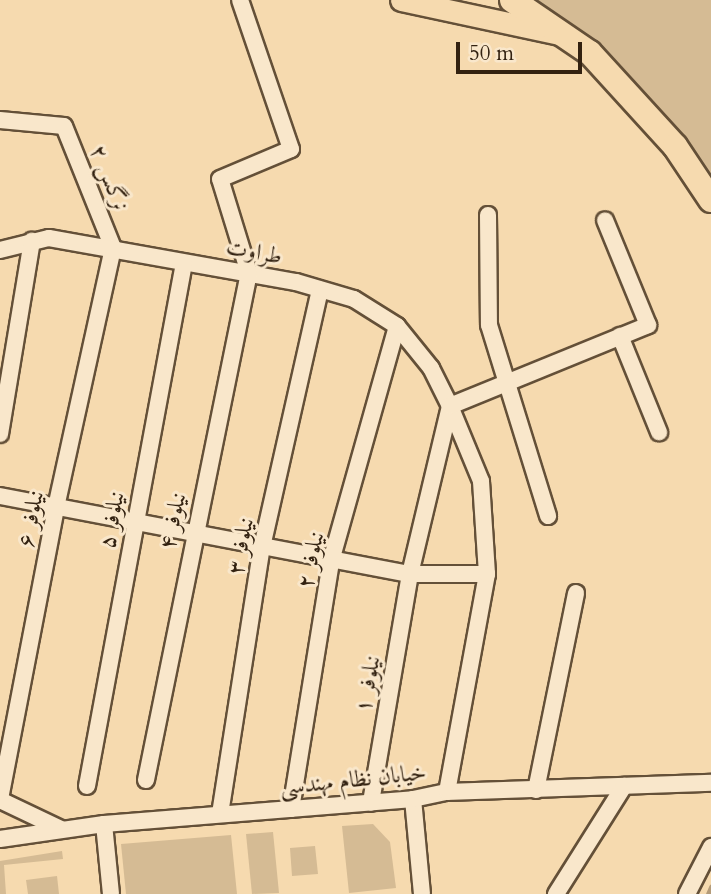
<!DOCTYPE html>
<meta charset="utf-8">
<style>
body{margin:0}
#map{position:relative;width:711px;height:894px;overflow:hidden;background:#f6daaf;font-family:Cardo,Amiri,serif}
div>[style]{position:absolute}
.green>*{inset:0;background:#d5bb94}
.stream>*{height:5px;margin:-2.5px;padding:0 2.5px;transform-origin:2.5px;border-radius:2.5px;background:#b49b79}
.roads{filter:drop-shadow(2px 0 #645038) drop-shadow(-2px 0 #645038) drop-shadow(0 2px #645038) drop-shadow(0 -2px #645038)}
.minor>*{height:16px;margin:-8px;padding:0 8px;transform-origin:8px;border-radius:8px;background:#f9e7cb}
.major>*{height:21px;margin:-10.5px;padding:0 10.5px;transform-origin:10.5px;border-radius:10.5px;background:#f6daaf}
.highway>*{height:24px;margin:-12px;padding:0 12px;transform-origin:12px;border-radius:12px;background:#f6daaf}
span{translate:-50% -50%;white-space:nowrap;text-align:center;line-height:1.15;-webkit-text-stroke:6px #f9e7cb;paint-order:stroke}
.street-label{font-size:23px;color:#321}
.scale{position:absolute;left:456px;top:42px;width:126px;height:32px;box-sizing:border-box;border:4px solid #321;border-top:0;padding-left:9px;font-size:21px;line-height:24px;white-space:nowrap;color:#321;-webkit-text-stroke:5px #f9e7cb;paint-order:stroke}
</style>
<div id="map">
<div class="green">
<div style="clip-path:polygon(537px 0,711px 0,711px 175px,685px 137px,600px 42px)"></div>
<div style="clip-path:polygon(373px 824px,390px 842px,396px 888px,349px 893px,342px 826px)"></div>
<div style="clip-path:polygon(273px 832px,279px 893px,252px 894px,246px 834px)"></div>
<div style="clip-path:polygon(231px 835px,237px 894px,126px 894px,121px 844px)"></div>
<div style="clip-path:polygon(315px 846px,318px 874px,292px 876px,290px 848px)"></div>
<div style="clip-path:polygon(62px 851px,63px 859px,4px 865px,6px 894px,0 894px,0 861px)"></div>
<div style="clip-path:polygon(57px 876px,59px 894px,28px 894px,26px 880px)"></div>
</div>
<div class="stream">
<div style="left:708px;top:894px;width:8px;rotate:-67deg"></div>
</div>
<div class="roads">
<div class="minor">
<div style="left:0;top:120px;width:64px;rotate:5.4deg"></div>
<div style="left:64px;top:126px;width:131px;rotate:68.1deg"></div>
<div style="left:113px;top:248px;width:266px;rotate:102.4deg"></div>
<div style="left:56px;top:508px;width:297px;rotate:100.9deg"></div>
<div style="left:488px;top:215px;width:110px;rotate:89.5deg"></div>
<div style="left:489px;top:325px;width:200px;rotate:72.8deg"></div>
<div style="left:0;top:250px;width:50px;rotate:-13.8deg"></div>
<div style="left:49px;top:238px;width:251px;rotate:10.1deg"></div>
<div style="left:296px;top:282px;width:60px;rotate:16.3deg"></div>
<div style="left:354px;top:299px;width:51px;rotate:32.1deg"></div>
<div style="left:397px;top:326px;width:54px;rotate:51deg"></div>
<div style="left:431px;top:368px;width:42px;rotate:63.4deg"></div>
<div style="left:450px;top:406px;width:173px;rotate:103.4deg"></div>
<div style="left:410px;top:574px;width:232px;rotate:99.7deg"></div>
<div style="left:620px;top:336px;width:104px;rotate:67.9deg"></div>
<div style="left:0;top:434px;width:196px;rotate:-80.6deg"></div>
<div style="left:0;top:496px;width:417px;rotate:10.8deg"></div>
<div style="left:410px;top:574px;width:77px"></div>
<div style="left:146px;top:780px;width:517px;rotate:-78.52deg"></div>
<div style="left:249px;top:273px;width:98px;rotate:-107.1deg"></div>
<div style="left:220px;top:179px;width:77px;rotate:-22.9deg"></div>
<div style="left:291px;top:149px;width:157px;rotate:-108.9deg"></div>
<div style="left:87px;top:786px;width:532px;rotate:-79.49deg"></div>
<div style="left:536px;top:790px;width:201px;rotate:-78.5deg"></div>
<div style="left:447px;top:792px;width:222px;rotate:-79.6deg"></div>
<div style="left:487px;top:574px;width:93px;rotate:-93.7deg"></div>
<div style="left:481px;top:481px;width:81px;rotate:-112.5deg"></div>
<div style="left:450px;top:406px;width:214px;rotate:-22.2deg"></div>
<div style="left:648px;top:325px;width:113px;rotate:-112.3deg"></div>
<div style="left:413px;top:799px;width:95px;rotate:84.6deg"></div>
<div style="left:0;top:800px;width:68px;rotate:25.4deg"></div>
<div style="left:291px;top:809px;width:251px;rotate:-80.8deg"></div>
<div style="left:331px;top:561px;width:244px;rotate:-74.3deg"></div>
<div style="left:220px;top:814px;width:270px;rotate:-81.1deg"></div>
<div style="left:262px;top:547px;width:264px;rotate:-77.3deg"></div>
<div style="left:104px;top:824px;width:70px;rotate:84.3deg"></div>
<div style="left:0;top:839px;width:105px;rotate:-8.2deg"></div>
<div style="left:104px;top:824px;width:310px;rotate:-4.6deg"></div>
<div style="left:413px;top:799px;width:35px;rotate:-12deg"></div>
<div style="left:447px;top:792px;width:264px;rotate:-2deg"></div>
<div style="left:556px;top:894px;width:128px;rotate:-57.8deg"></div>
<div style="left:687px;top:894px;width:53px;rotate:-62.9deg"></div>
</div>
<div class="major">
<div style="left:401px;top:0;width:162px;rotate:12.1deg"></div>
</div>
<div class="highway">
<div style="left:512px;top:0;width:94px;rotate:34.2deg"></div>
<div style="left:590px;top:53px;width:126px;rotate:47.6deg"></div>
<div style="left:675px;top:146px;width:65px;rotate:56.3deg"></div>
</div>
</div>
<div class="street-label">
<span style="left:109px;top:178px;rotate:68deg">نرگس ۲</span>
<span style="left:254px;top:252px;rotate:10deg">طراوت</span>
<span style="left:31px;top:519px;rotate:-79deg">نیلوفر ۶</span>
<span style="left:112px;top:520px;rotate:-80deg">نیلوفر ۵</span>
<span style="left:173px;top:521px;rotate:-78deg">نیلوفر ۴</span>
<span style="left:241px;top:546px;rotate:-79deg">نیلوفر ۳</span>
<span style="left:311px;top:560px;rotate:-78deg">نیلوفر ۲</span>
<span style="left:368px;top:684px;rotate:-80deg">نیلوفر ۱</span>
<span style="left:353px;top:780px;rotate:-6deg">خیابان نظام مهندسی</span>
</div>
<div class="scale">50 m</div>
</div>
